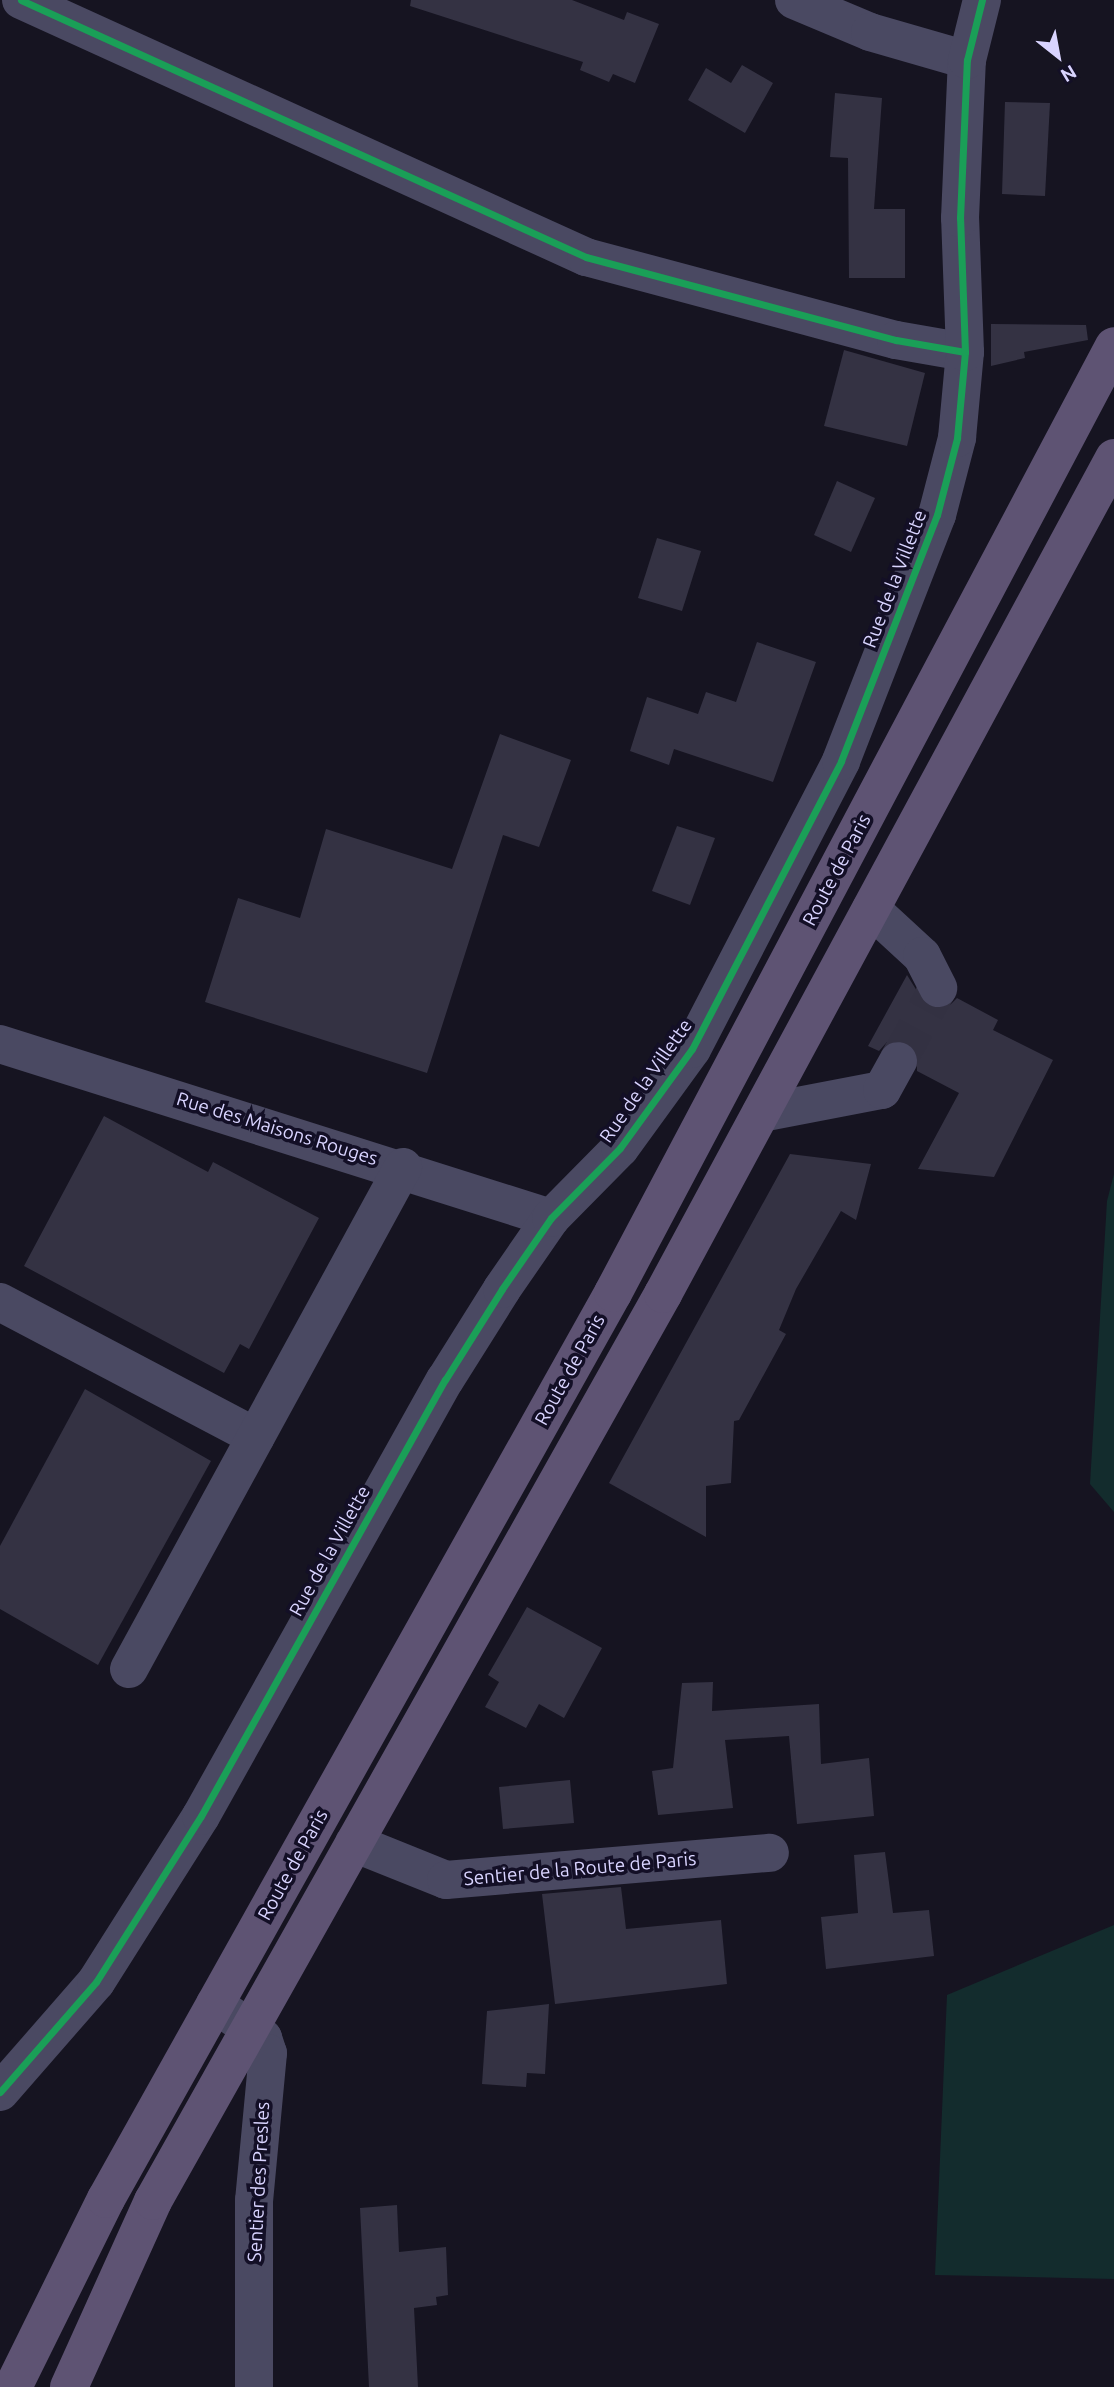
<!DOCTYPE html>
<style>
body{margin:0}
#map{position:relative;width:1114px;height:2387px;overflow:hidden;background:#161421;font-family:Ubuntu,sans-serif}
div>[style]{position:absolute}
.green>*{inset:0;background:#132c2d}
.building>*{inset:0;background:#343243}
.minor-tunnel>*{height:38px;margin-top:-19px;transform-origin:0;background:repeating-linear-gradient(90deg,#333142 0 38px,transparent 0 57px)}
.minor>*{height:38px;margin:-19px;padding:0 19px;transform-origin:19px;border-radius:19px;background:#4a4962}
.major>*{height:38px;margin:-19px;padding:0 19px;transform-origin:19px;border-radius:19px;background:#5e5373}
.cycleway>*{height:7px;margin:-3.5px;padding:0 3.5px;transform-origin:3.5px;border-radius:3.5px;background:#1a9f57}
span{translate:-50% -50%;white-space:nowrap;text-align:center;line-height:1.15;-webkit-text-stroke:7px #130f26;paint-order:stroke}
.street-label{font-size:19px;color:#d9d4ff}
.north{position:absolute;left:1023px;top:21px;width:70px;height:70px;-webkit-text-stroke:5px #130f26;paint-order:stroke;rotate:149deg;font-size:19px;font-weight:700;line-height:28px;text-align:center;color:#d9d4ff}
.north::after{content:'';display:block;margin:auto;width:24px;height:32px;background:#d9d4ff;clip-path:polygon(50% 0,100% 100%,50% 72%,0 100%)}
</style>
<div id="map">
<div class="green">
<div style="clip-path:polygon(1114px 1174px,1114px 1512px,1090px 1484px,1107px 1201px)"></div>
<div style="clip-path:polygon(1114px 1925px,1114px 2279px,935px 2275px,947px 1995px)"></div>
</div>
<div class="building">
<div style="clip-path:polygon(411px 0,572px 0,624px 20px,627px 12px,659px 24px,635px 83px,613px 74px,609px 82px,580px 70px,583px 62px,410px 6px)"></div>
<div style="clip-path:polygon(742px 65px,773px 83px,745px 133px,688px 100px,706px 68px,731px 83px)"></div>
<div style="clip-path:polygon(835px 93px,882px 98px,874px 209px,905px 209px,905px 278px,849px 278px,848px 158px,830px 157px)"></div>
<div style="clip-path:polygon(1005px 102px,1050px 103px,1045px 196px,1002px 194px)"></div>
<div style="clip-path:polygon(991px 324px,1086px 325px,1088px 340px,1024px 352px,1025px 358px,991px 366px)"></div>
<div style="clip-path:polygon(844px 350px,925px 373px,907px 446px,824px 426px)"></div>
<div style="clip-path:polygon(837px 481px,875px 498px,851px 552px,814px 535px)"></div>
<div style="clip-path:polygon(657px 538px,701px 551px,682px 611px,638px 598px)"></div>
<div style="clip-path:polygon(757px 642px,816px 662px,773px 782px,674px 749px,669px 765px,630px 751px,647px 697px,698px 714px,706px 692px,736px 702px)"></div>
<div style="clip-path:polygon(500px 734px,571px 760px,539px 847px,503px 835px,427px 1073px,205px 1002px,238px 898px,300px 918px,326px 829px,452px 869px)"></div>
<div style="clip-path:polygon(677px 826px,715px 838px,690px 905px,652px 891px)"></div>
<div style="clip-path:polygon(907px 975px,927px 1007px,947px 1008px,957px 998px,998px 1020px,993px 1030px,1053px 1060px,994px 1177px,918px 1169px,959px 1093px,917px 1071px,917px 1050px,908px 1042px,887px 1042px,879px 1051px,868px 1046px)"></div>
<div style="clip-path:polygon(104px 1116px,208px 1172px,213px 1162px,319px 1218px,249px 1349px,240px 1344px,224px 1373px,24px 1266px)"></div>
<div style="clip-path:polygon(790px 1154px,871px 1164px,856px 1220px,841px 1211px,796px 1289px,779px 1330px,786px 1334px,739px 1420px,734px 1421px,731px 1483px,706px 1486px,706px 1537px,609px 1483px)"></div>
<div style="clip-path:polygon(85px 1389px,211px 1461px,98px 1665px,0 1609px,0 1546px)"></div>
<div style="clip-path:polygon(527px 1607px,602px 1648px,564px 1718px,539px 1704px,526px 1728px,485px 1707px,499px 1682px,488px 1675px)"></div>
<div style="clip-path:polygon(713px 1682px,712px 1711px,819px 1704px,821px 1764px,869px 1758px,874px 1816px,797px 1824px,789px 1736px,725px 1740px,733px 1808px,658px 1815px,652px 1771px,673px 1768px,682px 1683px)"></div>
<div style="clip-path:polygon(570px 1780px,574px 1823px,503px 1829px,499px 1787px)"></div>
<div style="clip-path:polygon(885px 1852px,893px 1913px,929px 1910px,934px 1956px,826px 1969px,821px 1917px,858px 1913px,854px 1855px)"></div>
<div style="clip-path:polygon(621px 1887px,626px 1929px,721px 1920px,727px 1984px,555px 2004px,542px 1894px)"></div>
<div style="clip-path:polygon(549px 2004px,545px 2074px,527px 2073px,526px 2087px,482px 2084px,487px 2011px)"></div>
<div style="clip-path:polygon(397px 2205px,399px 2252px,446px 2247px,448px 2295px,436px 2297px,437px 2305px,414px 2308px,418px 2387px,369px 2387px,360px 2208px)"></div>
</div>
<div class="minor-tunnel">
<div style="left:898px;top:1061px;width:83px;rotate:-61.3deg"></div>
</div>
<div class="minor">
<div style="left:21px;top:0;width:621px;rotate:24.46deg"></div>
<div style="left:586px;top:257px;width:321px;rotate:15deg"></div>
<div style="left:896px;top:340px;width:70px;rotate:9.9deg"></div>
<div style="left:794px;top:0;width:82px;rotate:22.8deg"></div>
<div style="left:870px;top:32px;width:101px;rotate:16.1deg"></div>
<div style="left:871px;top:909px;width:69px;rotate:42.7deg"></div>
<div style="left:922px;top:956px;width:36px;rotate:63deg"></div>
<div style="left:0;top:1044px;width:578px;rotate:17.53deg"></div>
<div style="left:761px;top:1113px;width:123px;rotate:-10.8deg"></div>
<div style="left:882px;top:1090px;width:33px;rotate:-61deg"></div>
<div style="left:0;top:1302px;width:289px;rotate:27.8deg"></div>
<div style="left:129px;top:1669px;width:572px;rotate:-61.37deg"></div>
<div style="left:354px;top:1843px;width:99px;rotate:21.9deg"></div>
<div style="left:446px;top:1880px;width:325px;rotate:-4.8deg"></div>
<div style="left:215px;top:2004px;width:59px;rotate:35.3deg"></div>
<div style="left:263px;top:2038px;width:16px;rotate:72deg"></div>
<div style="left:268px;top:2053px;width:148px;rotate:95.4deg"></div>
<div style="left:254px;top:2200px;width:187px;rotate:90deg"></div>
<div style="left:0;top:2092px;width:146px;rotate:-48.9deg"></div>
<div style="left:96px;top:1982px;width:196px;rotate:-57.7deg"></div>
<div style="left:201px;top:1816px;width:500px;rotate:-60.8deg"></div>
<div style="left:445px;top:1380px;width:107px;rotate:-57.9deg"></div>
<div style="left:502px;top:1289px;width:86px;rotate:-55.4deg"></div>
<div style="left:551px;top:1218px;width:98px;rotate:-45.4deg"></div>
<div style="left:620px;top:1148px;width:122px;rotate:-54deg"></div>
<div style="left:692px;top:1049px;width:324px;rotate:-62.6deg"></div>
<div style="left:841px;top:761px;width:264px;rotate:-68.7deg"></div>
<div style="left:937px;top:515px;width:80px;rotate:-75.4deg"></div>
<div style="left:957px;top:438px;width:86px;rotate:-84.7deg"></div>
<div style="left:965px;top:352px;width:134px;rotate:-92.1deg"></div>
<div style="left:960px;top:218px;width:158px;rotate:-87.5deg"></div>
<div style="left:967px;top:60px;width:62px;rotate:-76deg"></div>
</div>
<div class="major">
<div style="left:13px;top:2387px;width:210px;rotate:-63.7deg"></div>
<div style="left:106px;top:2199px;width:1038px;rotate:-60.77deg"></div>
<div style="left:613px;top:1293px;width:1071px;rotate:-62.12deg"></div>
<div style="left:69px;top:2387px;width:204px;rotate:-65.7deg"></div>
<div style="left:153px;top:2201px;width:1041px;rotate:-60.65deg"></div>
<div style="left:663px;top:1294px;width:950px;rotate:-61.65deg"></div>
</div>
<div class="cycleway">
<div style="left:21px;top:0;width:621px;rotate:24.46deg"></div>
<div style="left:586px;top:257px;width:321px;rotate:15deg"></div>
<div style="left:896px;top:340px;width:70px;rotate:9.9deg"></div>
<div style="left:0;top:2092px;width:146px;rotate:-48.9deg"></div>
<div style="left:96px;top:1982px;width:196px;rotate:-57.7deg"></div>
<div style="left:201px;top:1816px;width:500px;rotate:-60.8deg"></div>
<div style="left:445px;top:1380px;width:107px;rotate:-57.9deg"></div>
<div style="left:502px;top:1289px;width:86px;rotate:-55.4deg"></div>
<div style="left:551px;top:1218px;width:98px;rotate:-45.4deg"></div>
<div style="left:620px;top:1148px;width:122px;rotate:-54deg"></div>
<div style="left:692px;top:1049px;width:324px;rotate:-62.6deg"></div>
<div style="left:841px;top:761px;width:264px;rotate:-68.7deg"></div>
<div style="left:937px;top:515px;width:80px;rotate:-75.4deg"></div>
<div style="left:957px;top:438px;width:86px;rotate:-84.7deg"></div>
<div style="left:965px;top:352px;width:134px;rotate:-92.1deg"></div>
<div style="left:960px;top:218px;width:158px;rotate:-87.5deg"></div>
<div style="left:967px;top:60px;width:62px;rotate:-76deg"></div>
</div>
<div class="street-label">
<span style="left:895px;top:579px;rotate:-69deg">Rue de la Villette</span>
<span style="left:837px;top:870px;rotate:-62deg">Route de Paris</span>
<span style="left:646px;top:1081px;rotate:-55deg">Rue de la Villette</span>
<span style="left:277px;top:1129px;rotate:17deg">Rue des Maisons Rouges</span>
<span style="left:570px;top:1370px;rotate:-61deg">Route de Paris</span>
<span style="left:330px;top:1551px;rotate:-61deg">Rue de la Villette</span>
<span style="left:293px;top:1865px;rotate:-61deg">Route de Paris</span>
<span style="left:580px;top:1869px;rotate:-5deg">Sentier de la Route de Paris</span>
<span style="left:259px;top:2182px;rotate:-87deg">Sentier des Presles</span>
</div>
<div class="north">N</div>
</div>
